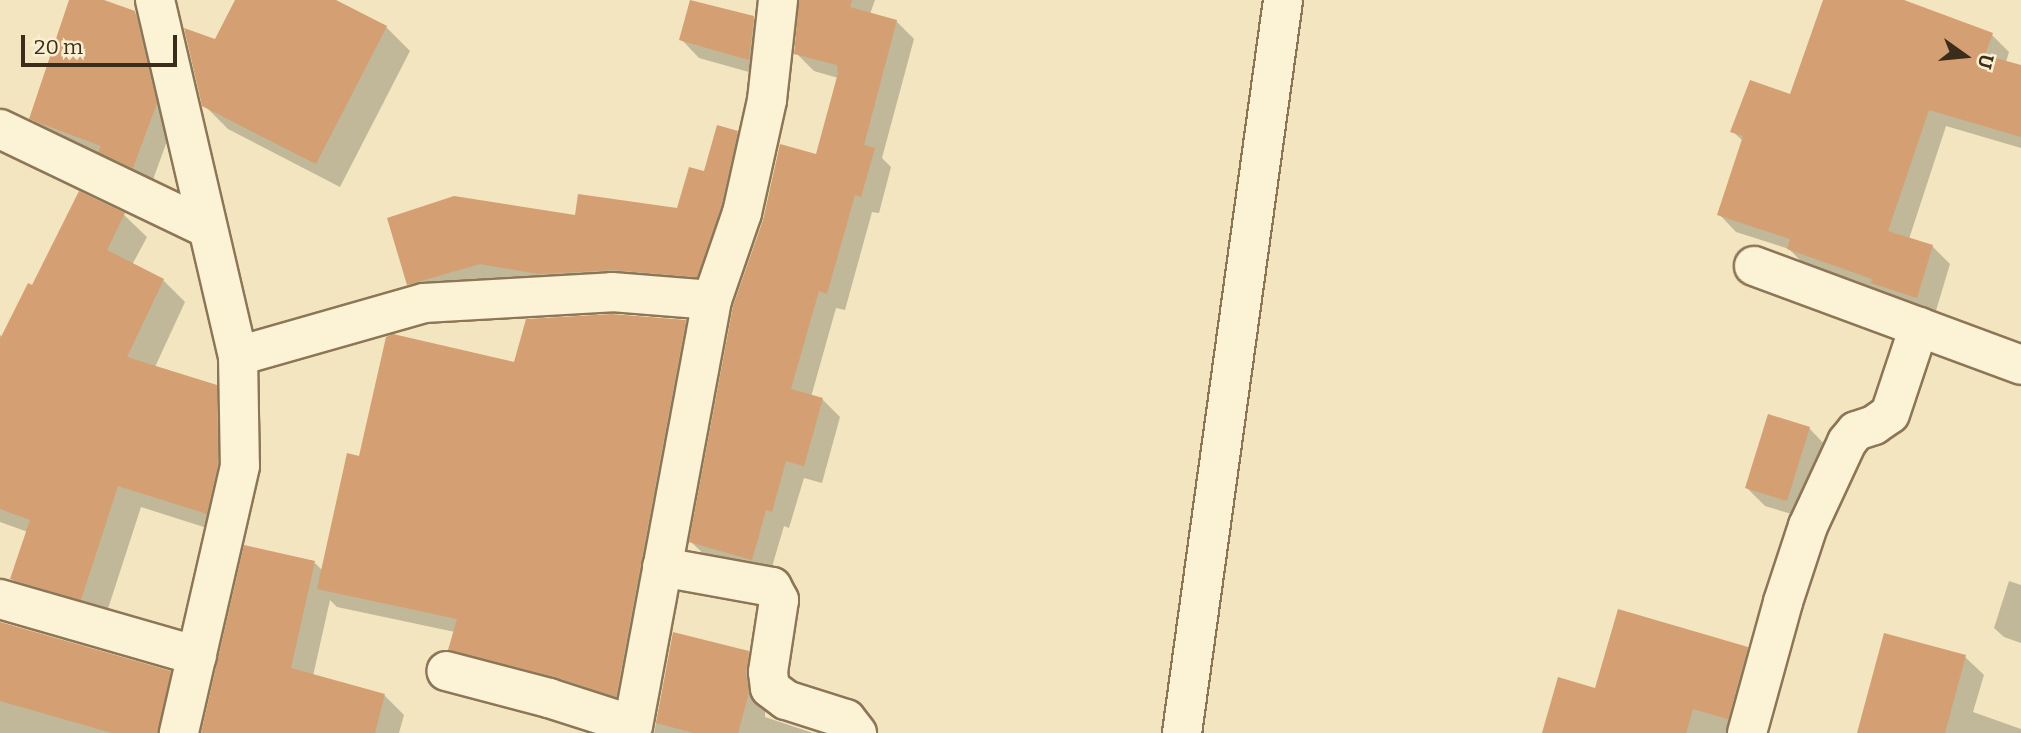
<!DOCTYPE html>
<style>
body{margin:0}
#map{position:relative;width:2021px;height:733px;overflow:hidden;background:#f2e5c0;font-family:Bitter,serif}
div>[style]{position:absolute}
.shadow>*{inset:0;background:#0003}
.building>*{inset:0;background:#d49f72}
.roads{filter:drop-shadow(2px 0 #8d7656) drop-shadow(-2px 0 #8d7656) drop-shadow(0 2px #8d7656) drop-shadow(0 -2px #8d7656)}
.minor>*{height:38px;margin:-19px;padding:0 19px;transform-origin:19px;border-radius:19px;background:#fcf2d5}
span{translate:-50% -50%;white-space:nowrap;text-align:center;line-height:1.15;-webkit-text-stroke:5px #f9efd1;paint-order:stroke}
.north{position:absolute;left:1930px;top:21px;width:70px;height:70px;-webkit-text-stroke:5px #f9efd1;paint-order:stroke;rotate:105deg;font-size:19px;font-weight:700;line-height:28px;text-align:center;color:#3c2c1c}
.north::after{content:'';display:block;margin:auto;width:24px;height:32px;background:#3c2c1c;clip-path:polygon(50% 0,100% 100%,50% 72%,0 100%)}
.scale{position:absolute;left:21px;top:35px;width:156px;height:32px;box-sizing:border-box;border:4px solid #3c2c1c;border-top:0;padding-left:9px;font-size:21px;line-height:24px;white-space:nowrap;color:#3c2c1c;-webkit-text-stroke:5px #f9efd1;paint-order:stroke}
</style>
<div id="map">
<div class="shadow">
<div style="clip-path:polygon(71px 0,98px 0,134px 13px,153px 31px,174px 122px,151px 185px,119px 170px,108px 159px,49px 136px,31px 118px)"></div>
<div style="clip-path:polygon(237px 0,332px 0,386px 27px,410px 51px,340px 187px,228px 129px,204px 105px,216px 41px)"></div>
<div style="clip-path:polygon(801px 0,875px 0,870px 14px,896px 21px,914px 39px,882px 158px,891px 167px,879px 213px,872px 212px,845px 310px,836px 308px,811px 397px,823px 400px,840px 417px,822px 483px,804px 478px,789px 528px,784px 526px,769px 577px,709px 559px,691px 542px,817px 156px,838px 78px,814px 71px,796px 53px)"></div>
<div style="clip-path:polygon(1825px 0,1902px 0,1992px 35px,2009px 52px,2006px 62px,2021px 67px,2021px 148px,1946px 126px,1909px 239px,1932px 246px,1950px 264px,1935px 314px,1890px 300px,1883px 293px,1806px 266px,1789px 249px,1736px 232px,1719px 214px,1743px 141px,1732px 131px,1791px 97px)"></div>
<div style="clip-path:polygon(753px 18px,772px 36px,767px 77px,699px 58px,681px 39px)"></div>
<div style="clip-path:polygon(737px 133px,754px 150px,713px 293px,426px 301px,409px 284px,576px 217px,678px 210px)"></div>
<div style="clip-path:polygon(80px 193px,124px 215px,147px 237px,132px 265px,163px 280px,185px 302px,155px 367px,216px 386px,238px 409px,229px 535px,141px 507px,104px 621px,35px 601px,12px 579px,28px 532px,0 522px,0 335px,3px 337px,33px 288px)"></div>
<div style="clip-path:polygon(685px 322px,704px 340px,634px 714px,469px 668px,450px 649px,455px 632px,337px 607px,330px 600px,313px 676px,385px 696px,404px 715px,399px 733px,203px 733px,315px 563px,323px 571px,361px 458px,515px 364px)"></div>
<div style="clip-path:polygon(1809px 428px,1827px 447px,1805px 518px,1765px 506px,1747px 488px)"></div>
<div style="clip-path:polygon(2009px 581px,2021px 585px,2021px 643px,2004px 637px,1994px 628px)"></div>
<div style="clip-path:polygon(0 624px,170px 673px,189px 692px,181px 733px,0 733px)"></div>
<div style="clip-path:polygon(674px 634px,748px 653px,766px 671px,765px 717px,813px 733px,654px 733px)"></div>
<div style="clip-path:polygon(1747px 648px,1765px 666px,1747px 733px,1544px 733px,1596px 690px)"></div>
<div style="clip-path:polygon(1965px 657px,1984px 675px,1973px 712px,2021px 729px,2021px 733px,1859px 733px)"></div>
</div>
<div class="building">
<div style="clip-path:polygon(69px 0,104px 0,135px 11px,157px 103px,133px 168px,98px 152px,101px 146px,29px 119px)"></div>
<div style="clip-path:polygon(235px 0,336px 0,387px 26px,316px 164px,202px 106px,184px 28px,215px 39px)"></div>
<div style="clip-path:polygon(690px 0,754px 16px,749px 60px,679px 40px)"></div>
<div style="clip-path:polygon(799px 0,852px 0,850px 7px,897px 20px,864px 145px,875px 148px,861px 197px,855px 195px,827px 294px,819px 291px,791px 389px,823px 398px,804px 466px,786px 461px,772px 512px,766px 510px,752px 560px,689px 542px,733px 306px,763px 220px,780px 144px,816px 154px,838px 73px,837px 65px,794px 54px)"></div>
<div style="clip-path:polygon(1823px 0,1904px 0,1993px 33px,1985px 55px,2021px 65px,2021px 137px,1929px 110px,1888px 231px,1933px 245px,1917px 298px,1871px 283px,1872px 279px,1787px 249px,1790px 239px,1717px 215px,1743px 136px,1730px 132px,1750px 80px,1790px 94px)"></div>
<div style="clip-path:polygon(717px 125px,738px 131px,721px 207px,697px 277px,614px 270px,538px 274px,480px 264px,407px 285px,387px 218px,454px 196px,575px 215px,578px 194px,677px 208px,689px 167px,704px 171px)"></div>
<div style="clip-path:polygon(79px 191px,125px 213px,107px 250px,164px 279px,127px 357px,217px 385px,218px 464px,207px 514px,118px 486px,81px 600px,10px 579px,30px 520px,0 509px,0 339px,28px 283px,32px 285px)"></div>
<div style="clip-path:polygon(612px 314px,686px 320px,616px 697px,556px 677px,448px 650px,457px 619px,317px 589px,347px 453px,359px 456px,386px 337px,393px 334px,514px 362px,526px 319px)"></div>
<div style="clip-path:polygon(1768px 414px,1810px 427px,1787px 501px,1745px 488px)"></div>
<div style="clip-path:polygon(244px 545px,315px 561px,291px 668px,385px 694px,375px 733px,201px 733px)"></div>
<div style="clip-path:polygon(1618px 609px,1748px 647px,1728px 719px,1693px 709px,1686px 733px,1542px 733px,1558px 677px,1595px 688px)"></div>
<div style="clip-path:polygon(0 622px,171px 671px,158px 733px,112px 733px,0 701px)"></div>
<div style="clip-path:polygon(673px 632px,749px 651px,746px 674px,749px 692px,738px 733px,694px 733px,656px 723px)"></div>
<div style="clip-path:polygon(1884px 633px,1966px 655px,1945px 733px,1857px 733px)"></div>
</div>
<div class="roads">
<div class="minor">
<div style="left:155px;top:0;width:366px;rotate:76.9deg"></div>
<div style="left:238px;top:356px;width:110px;rotate:89deg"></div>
<div style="left:240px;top:466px;width:274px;rotate:102.9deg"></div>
<div style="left:0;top:129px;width:229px;rotate:25.6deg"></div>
<div style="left:1754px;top:266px;width:285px;rotate:20.3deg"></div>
<div style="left:712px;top:300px;width:92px;rotate:-71deg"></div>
<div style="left:742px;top:213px;width:116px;rotate:-77.5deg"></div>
<div style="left:767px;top:100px;width:101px;rotate:-83.7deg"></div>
<div style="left:238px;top:356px;width:193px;rotate:-15.9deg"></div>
<div style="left:424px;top:303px;width:188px;rotate:-3.3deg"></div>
<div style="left:612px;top:292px;width:100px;rotate:4.6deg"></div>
<div style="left:712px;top:300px;width:432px;rotate:100.5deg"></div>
<div style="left:633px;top:725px;width:88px;rotate:-162.2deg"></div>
<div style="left:549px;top:698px;width:106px;rotate:-165.3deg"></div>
<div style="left:662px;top:567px;width:112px;rotate:10.3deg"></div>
<div style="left:772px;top:587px;width:15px;rotate:62deg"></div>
<div style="left:779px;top:600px;width:73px;rotate:98.7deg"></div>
<div style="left:768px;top:672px;width:16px;rotate:83deg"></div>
<div style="left:770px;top:688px;width:20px;rotate:37deg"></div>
<div style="left:786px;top:700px;width:63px;rotate:17.6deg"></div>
<div style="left:846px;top:719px;width:18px;rotate:52deg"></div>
<div style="left:0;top:599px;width:205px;rotate:16.1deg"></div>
<div style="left:1182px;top:733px;width:740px;rotate:-82.15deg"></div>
<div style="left:1747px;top:733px;width:136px;rotate:-74.6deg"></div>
<div style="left:1783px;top:602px;width:80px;rotate:-71.8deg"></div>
<div style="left:1808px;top:526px;width:93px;rotate:-65.1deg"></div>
<div style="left:1847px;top:442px;width:14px;rotate:-51deg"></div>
<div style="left:1856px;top:431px;width:19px;rotate:-18deg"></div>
<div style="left:1874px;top:425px;width:19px;rotate:-35deg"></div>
<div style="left:1890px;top:414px;width:92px;rotate:-71.6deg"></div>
</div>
</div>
<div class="north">U</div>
<div class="scale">20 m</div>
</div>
